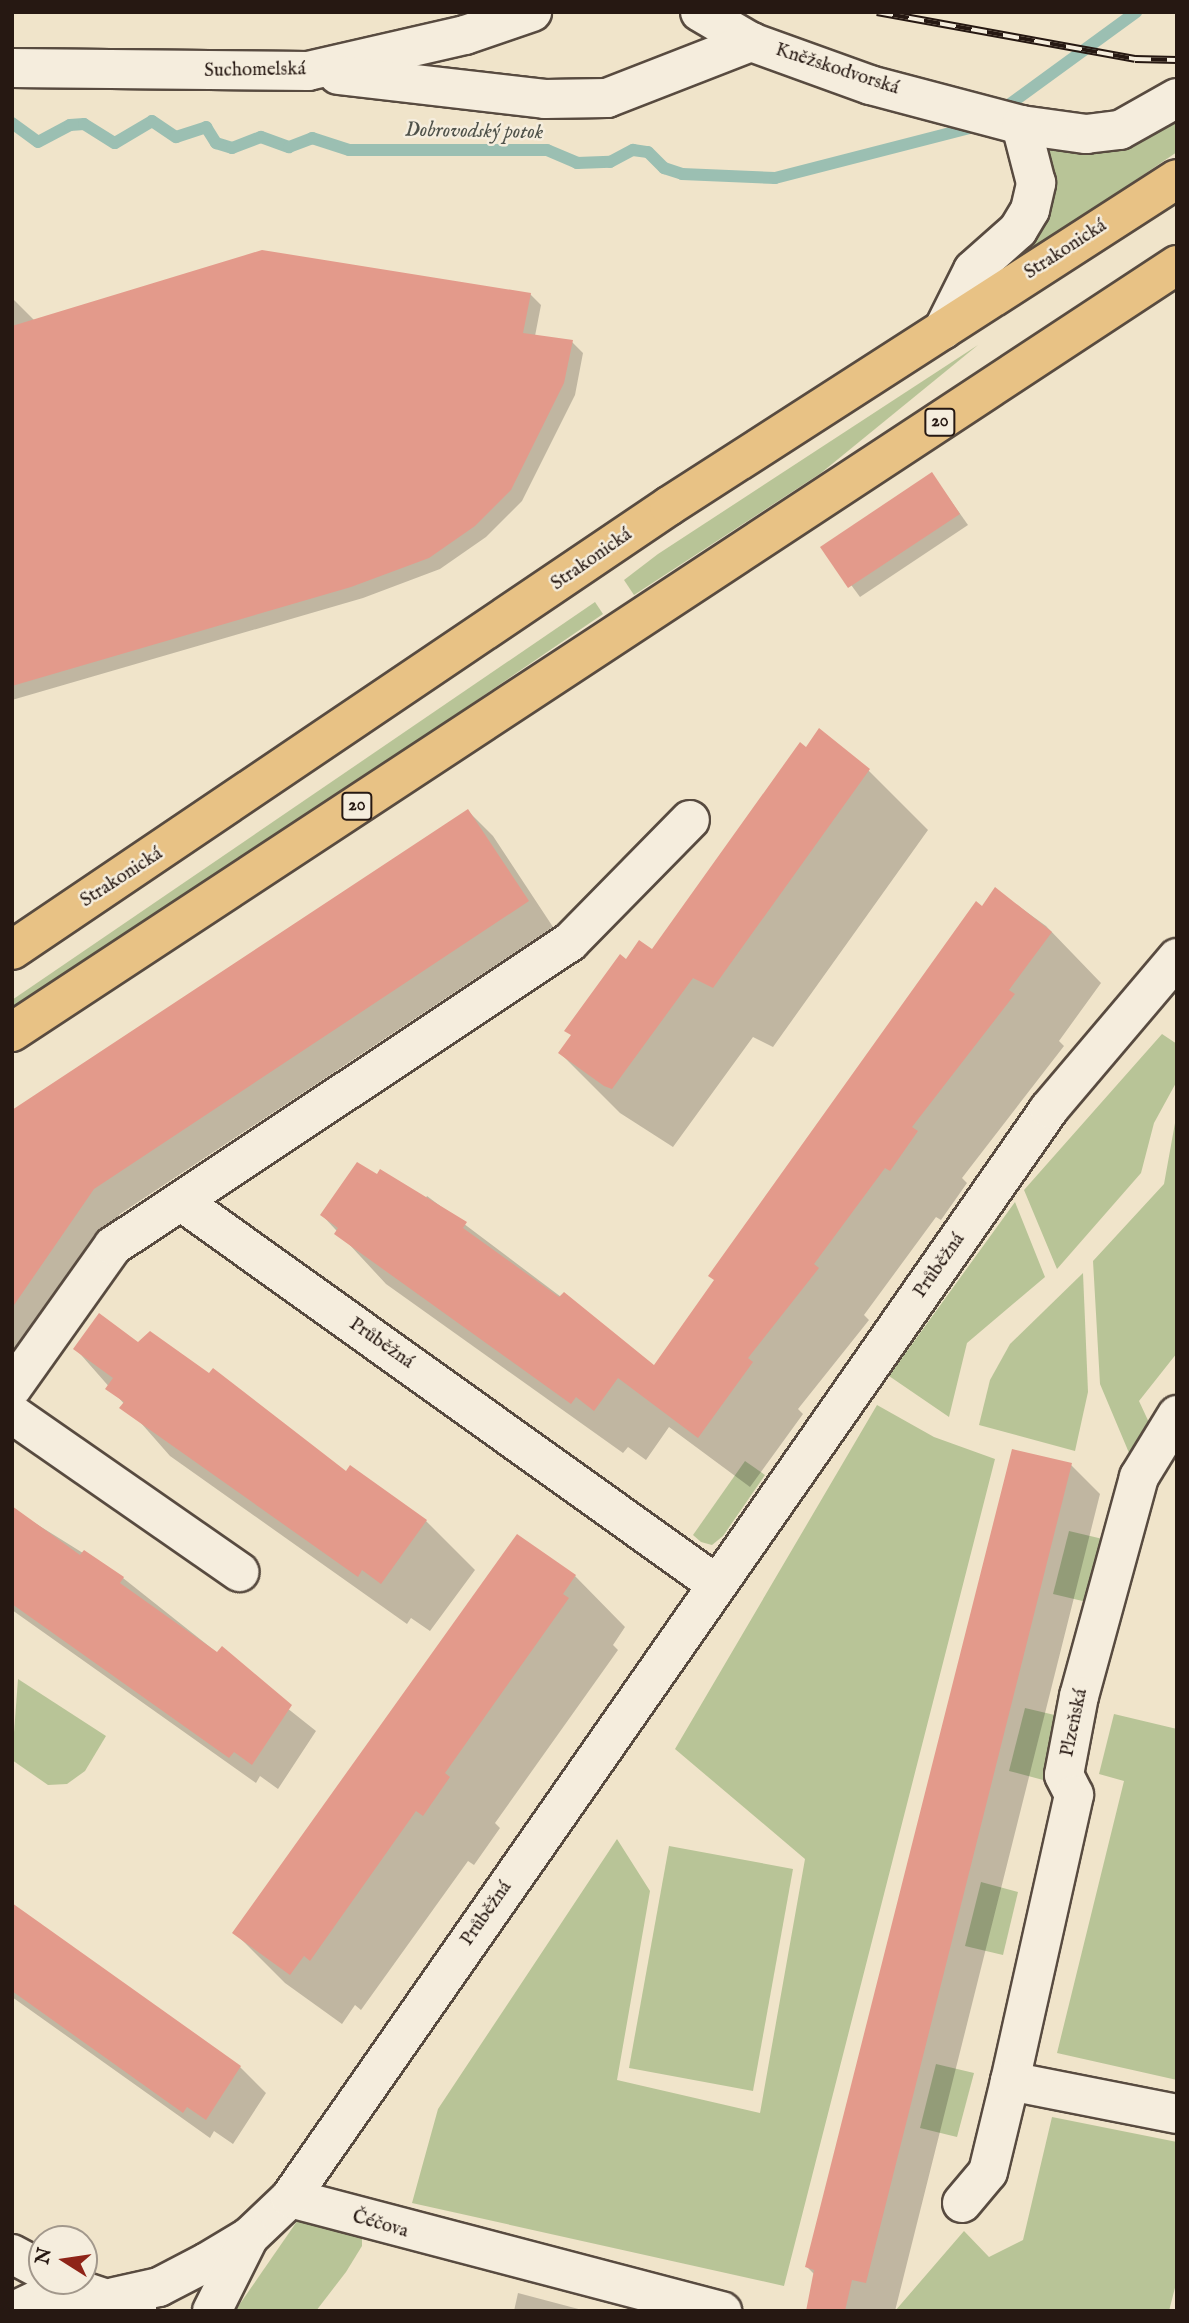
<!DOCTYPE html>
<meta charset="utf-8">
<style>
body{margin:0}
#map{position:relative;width:1189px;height:2323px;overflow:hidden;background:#f0e4ca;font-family:"IM FELL English",serif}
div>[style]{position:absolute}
.green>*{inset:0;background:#b8c497}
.shadow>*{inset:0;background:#0003}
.stream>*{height:12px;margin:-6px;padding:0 6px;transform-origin:6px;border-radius:6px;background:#9bbfb2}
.building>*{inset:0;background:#e39a8b}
.roads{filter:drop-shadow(2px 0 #584b40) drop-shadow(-2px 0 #584b40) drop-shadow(0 2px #584b40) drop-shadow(0 -2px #584b40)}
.minor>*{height:38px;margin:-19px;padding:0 19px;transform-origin:19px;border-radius:19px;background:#f5eddd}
.primary>*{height:38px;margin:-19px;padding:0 19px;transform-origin:19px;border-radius:19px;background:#e8c285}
.rail>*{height:8px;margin-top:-4px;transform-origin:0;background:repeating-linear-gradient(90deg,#f5eddd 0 16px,#261812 0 32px);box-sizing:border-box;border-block:2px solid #261812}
span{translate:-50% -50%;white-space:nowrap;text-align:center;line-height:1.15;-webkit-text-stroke:5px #f5eddd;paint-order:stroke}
.shield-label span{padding:2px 5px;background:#f5eddd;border:2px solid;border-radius:5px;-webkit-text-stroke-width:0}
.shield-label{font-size:18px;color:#261812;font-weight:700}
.street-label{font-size:19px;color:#261812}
.water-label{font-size:21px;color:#4f524a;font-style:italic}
.frame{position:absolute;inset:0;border:14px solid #261812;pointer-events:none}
.north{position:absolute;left:28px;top:2225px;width:70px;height:70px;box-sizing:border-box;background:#f5eddd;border:2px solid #a2988c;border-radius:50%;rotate:282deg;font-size:19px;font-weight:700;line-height:28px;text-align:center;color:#261812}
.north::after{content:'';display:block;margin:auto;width:24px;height:32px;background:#8f2418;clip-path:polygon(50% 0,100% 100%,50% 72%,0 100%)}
</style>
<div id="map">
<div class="green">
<div style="clip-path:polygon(1177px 116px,1177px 152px,994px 276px,1046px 148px)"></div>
<div style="clip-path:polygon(978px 345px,821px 473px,634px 595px,624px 580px,658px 554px)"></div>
<div style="clip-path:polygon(595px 602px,603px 614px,12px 1017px,12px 1000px)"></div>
<div style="clip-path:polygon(1162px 1034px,1177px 1044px,1177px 1081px,1154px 1123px,1141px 1173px,1057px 1269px,1024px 1190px)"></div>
<div style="clip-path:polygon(1177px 1112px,1177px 1353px,1139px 1401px,1152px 1429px,1132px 1460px,1100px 1384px,1093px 1261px,1164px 1184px)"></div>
<div style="clip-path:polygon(1015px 1202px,1045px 1277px,967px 1343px,949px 1417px,889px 1376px)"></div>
<div style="clip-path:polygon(1083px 1273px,1088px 1392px,1075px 1451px,979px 1425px,990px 1380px,1010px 1344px)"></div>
<div style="clip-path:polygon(877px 1405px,934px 1437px,995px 1459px,784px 2286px,412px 2203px,438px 2109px,617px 1839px,650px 1891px,617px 2080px,760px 2113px,805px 1859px,675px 1749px)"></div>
<div style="clip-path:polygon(745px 1461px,765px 1475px,723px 1536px,712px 1545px,701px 1542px,693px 1535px)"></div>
<div style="clip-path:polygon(1069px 1531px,1107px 1540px,1091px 1603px,1053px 1594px)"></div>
<div style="clip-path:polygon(18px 1679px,106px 1736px,85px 1771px,67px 1784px,48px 1785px,12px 1760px)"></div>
<div style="clip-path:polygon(1025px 1708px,1063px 1717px,1047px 1781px,1009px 1771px)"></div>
<div style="clip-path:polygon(1114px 1714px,1177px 1729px,1177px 2080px,1057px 2053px,1124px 1781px,1099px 1774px)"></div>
<div style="clip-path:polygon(669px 1846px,793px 1869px,753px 2091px,629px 2068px)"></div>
<div style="clip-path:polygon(981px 1882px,1018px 1892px,1003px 1955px,965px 1946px)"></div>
<div style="clip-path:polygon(936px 2064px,974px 2073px,957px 2137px,920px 2128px)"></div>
<div style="clip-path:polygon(1052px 2117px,1177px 2142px,1177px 2280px,1169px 2311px,895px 2311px,964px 2231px,989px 2257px,1023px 2240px)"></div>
<div style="clip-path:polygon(300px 2217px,362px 2231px,362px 2246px,346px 2272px,316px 2311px,235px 2311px)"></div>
</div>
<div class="shadow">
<div style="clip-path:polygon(530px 294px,541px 305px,535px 336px,572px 342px,583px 353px,575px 395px,522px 501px,486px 537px,440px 569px,363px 598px,12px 700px,12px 298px,35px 321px)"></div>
<div style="clip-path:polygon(932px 474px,968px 525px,860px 597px,823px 547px)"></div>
<div style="clip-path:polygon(806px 749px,868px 770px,928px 830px,773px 1047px,753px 1037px,673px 1147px,620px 1113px,560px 1053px,627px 961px,652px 952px)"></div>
<div style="clip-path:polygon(468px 811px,493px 836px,553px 927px,120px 1214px,12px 1367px,12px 1112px)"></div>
<div style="clip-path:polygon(995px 889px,1046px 926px,1101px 983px,1059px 1041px,1064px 1046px,962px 1178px,967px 1183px,941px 1220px,936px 1217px,864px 1315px,869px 1320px,798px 1409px,803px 1414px,750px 1487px,669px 1427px,646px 1460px,628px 1447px,623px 1453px,386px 1284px,322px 1215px,423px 1203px,427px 1196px,654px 1367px)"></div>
<div style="clip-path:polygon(138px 1344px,426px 1521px,475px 1570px,430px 1631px,411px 1618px,407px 1624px,170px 1456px,75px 1348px)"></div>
<div style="clip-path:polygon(1071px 1465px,1100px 1494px,895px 2311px,807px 2311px,815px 2275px,807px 2267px)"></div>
<div style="clip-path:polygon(22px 1515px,123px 1578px,316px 1731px,278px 1789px,260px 1776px,256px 1783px,12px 1610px,12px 1525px)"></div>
<div style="clip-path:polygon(575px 1576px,625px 1627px,613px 1645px,618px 1650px,495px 1823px,500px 1828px,474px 1865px,468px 1861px,361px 2010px,355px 2005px,342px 2024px,285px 1983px,235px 1933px)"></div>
<div style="clip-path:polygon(12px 1905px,240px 2067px,266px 2093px,233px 2144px,214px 2131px,210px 2138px,12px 1997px)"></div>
<div style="clip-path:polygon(518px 2293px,586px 2311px,514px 2311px)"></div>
</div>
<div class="stream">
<div style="left:999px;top:112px;width:170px;rotate:-36.1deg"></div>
<div style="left:12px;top:123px;width:32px;rotate:36deg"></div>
<div style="left:38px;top:142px;width:36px;rotate:-28deg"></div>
<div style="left:70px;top:125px;width:14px;rotate:-4deg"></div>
<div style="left:84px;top:124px;width:36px;rotate:32deg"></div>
<div style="left:115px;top:143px;width:43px;rotate:-30.7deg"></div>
<div style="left:152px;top:121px;width:29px;rotate:34deg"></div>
<div style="left:176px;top:137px;width:32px;rotate:-18deg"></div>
<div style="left:206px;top:127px;width:19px;rotate:58deg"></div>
<div style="left:216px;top:143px;width:17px;rotate:17deg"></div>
<div style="left:232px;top:148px;width:31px;rotate:-21deg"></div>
<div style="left:261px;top:137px;width:30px;rotate:20deg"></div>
<div style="left:289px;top:147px;width:25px;rotate:-21deg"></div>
<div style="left:312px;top:138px;width:39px;rotate:18deg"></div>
<div style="left:349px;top:150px;width:198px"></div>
<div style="left:547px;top:150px;width:33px;rotate:23deg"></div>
<div style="left:577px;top:163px;width:33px;rotate:-2deg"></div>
<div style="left:610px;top:162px;width:26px;rotate:-28deg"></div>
<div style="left:633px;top:150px;width:15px;rotate:8deg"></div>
<div style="left:648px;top:152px;width:23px;rotate:45deg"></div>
<div style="left:664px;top:168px;width:19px;rotate:18deg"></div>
<div style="left:682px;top:174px;width:93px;rotate:2.5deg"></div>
<div style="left:775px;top:178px;width:210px;rotate:-14.4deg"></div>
</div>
<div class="building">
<div style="clip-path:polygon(262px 250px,531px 293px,523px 333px,573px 340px,564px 383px,511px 490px,475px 526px,429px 558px,351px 587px,12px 686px,12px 326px)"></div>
<div style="clip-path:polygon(932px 472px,960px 514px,848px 588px,820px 547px)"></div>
<div style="clip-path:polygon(819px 728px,870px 769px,713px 988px,693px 978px,612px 1089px,604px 1086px,558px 1053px,571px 1035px,564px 1031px,620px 954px,626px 959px,639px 940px,652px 949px,800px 742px,806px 747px)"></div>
<div style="clip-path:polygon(468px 809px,529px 901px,94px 1189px,12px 1308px,12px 1110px)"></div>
<div style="clip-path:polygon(995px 887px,1052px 932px,1009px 990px,1015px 994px,912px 1127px,918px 1131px,890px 1171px,885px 1168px,814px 1264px,819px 1268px,748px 1358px,753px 1362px,698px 1438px,618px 1378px,594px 1411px,576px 1397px,571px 1404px,334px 1234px,338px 1228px,320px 1215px,357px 1162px,377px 1174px,380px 1169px,467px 1222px,463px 1228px,559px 1297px,564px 1292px,654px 1365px,714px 1280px,708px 1276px,976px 901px,982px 906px)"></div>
<div style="clip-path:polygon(99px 1313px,138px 1342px,150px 1331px,209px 1373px,213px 1368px,346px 1471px,350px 1465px,427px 1520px,381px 1584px,362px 1570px,358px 1577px,119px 1408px,124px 1402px,105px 1389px,113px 1378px,73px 1349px)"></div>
<div style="clip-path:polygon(1012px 1449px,1072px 1463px,866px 2283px,852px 2280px,845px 2311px,806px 2311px,814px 2270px,805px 2267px)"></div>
<div style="clip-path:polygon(12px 1506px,80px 1555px,84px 1550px,124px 1577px,120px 1583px,217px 1652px,222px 1646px,292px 1705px,252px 1765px,234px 1752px,229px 1758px,12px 1604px)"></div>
<div style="clip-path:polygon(517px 1534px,576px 1575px,563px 1594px,569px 1598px,445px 1773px,450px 1777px,423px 1816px,416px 1811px,310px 1961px,304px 1956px,290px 1975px,232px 1933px)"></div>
<div style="clip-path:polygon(12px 1903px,241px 2066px,206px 2120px,187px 2107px,183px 2113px,12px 1991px)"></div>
</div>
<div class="roads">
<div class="minor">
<div style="left:700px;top:12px;width:59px;rotate:30.5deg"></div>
<div style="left:751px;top:42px;width:127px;rotate:19.9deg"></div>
<div style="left:870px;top:85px;width:156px;rotate:14.8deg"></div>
<div style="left:1021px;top:125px;width:66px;rotate:7.9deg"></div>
<div style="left:1086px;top:134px;width:34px;rotate:-7deg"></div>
<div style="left:1120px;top:130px;width:65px;rotate:-29.3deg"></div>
<div style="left:12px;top:68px;width:296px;rotate:0.6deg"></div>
<div style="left:308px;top:71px;width:161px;rotate:-12.9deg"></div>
<div style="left:465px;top:35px;width:71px;rotate:-18.9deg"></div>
<div style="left:338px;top:75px;width:208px;rotate:6.6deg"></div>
<div style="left:545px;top:99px;width:62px;rotate:-0.9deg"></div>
<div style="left:607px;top:98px;width:155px;rotate:-21.3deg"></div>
<div style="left:943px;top:330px;width:67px;rotate:-63.4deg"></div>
<div style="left:973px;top:270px;width:60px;rotate:-41.6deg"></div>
<div style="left:1018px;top:230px;width:23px;rotate:-59deg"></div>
<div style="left:1030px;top:210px;width:28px;rotate:-77deg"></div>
<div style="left:1036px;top:183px;width:60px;rotate:-104.5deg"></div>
<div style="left:182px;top:1202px;width:657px;rotate:35.58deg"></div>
<div style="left:12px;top:1388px;width:174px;rotate:-54.6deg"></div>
<div style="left:113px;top:1246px;width:549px;rotate:-33.63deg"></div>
<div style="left:570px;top:942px;width:171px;rotate:-45.5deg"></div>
<div style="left:12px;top:1414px;width:277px;rotate:34.8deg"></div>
<div style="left:1177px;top:1415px;width:73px;rotate:121.5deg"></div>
<div style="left:1139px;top:1477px;width:227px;rotate:105.3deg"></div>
<div style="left:1079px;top:1696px;width:80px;rotate:100.8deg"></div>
<div style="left:1064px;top:1775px;width:22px;rotate:63deg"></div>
<div style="left:1074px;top:1795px;width:293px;rotate:102.6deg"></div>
<div style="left:1010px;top:2081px;width:170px;rotate:11.2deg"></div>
<div style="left:290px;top:2198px;width:447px;rotate:14.7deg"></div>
<div style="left:962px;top:2203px;width:40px;rotate:-50deg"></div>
<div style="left:988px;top:2172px;width:94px;rotate:-76.4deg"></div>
<div style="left:12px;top:2254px;width:34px;rotate:28deg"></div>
<div style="left:114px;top:2297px;width:46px;rotate:-12.5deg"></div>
<div style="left:159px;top:2287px;width:54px;rotate:-27.5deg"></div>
<div style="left:207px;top:2262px;width:49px;rotate:-30.8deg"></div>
<div style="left:249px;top:2237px;width:57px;rotate:-43.6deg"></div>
<div style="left:290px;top:2198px;width:1327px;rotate:-55.12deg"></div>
<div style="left:1049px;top:1109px;width:198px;rotate:-49.7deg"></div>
<div style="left:14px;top:2311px;width:42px;rotate:-25.3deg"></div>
<div style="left:52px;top:2293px;width:31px;rotate:-4deg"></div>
<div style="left:83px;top:2291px;width:57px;rotate:18.4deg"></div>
<div style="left:212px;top:2311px;width:83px;rotate:-63.4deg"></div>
</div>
<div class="primary">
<div style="left:12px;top:950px;width:793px;rotate:-34.05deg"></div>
<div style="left:669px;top:506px;width:604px;rotate:-32.77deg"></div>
<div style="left:12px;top:1032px;width:1395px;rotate:-33.36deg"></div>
</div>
</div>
<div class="rail">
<div style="left:877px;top:12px;width:262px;rotate:10.3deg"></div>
<div style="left:1135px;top:59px;width:42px;rotate:1.4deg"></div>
</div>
<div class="shield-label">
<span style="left:940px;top:422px">20</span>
<span style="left:357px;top:806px">20</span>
</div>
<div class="street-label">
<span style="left:837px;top:70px;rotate:18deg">Kněžskodvorská</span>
<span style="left:255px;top:71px;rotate:-1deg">Suchomelská</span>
<span style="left:1066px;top:250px;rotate:-33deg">Strakonická</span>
<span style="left:592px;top:560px;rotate:-35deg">Strakonická</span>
<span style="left:122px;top:878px;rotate:-33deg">Strakonická</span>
<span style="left:940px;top:1266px;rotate:-55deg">Průběžná</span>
<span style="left:381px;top:1344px;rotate:35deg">Průběžná</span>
<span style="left:1075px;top:1723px;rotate:-78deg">Plzeňská</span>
<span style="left:487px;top:1914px;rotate:-55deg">Průběžná</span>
<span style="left:380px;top:2225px;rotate:16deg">Čéčova</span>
</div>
<div class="water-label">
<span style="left:474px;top:132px;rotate:1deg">Dobrovodský potok</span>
</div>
<div class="frame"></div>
<div class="north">N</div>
</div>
